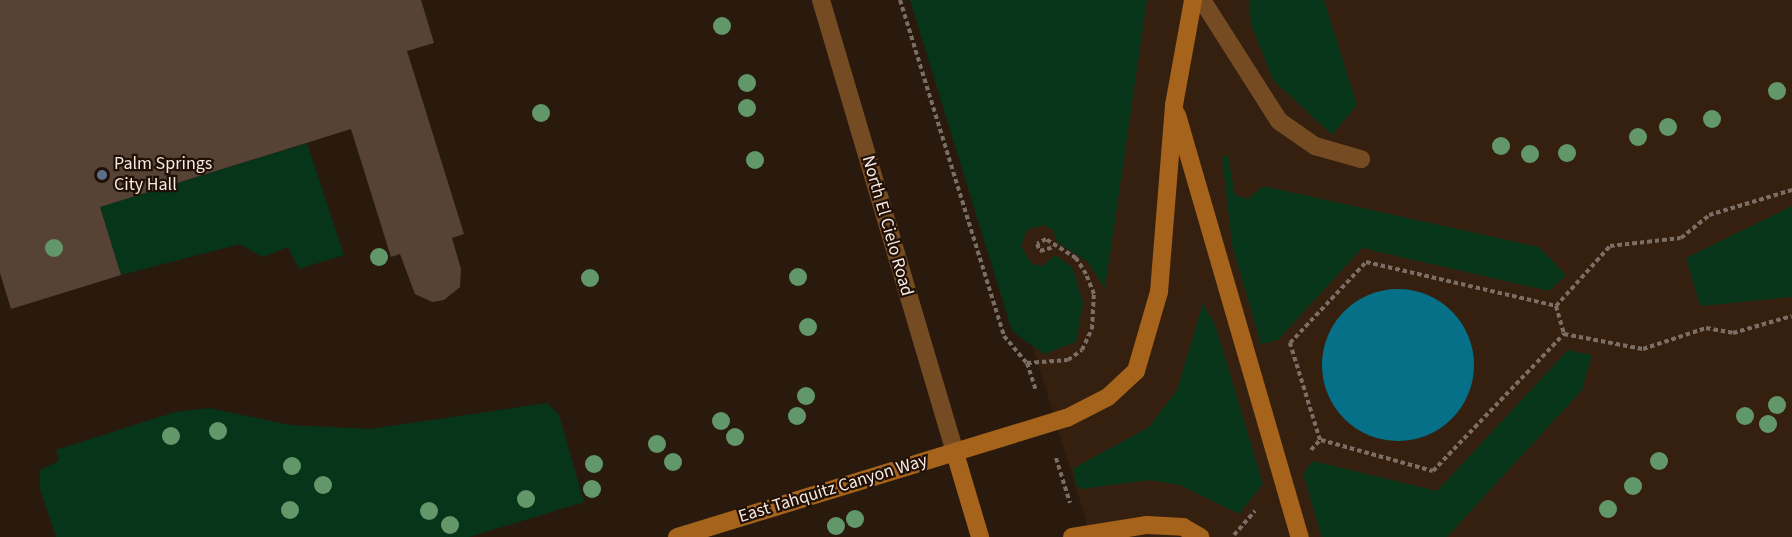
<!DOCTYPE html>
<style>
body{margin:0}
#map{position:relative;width:1792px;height:537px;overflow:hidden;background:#2a1a0e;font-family:"Source Sans 3",sans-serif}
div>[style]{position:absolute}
.built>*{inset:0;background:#352010}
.green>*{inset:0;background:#06351a}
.water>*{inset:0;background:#077089}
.round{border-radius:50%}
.building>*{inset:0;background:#564336}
.path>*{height:4px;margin-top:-2px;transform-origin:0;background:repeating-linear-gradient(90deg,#7c6e64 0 4.5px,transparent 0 7.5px)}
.lane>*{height:18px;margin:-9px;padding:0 9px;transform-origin:9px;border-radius:9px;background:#744b23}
.street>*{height:18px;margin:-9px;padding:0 9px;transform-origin:9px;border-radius:9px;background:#744b23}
.secondary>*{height:18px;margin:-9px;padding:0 9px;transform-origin:9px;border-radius:9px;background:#a5631b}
.trees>*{width:18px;height:18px;margin:-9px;border-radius:50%;background:#629769}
.dots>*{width:16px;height:16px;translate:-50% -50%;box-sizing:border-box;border:3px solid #201006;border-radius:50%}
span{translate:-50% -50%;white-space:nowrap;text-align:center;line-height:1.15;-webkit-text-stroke:4.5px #201006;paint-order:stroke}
.poi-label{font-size:18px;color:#f6eae3}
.left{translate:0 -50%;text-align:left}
.street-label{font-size:18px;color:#f6eae3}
</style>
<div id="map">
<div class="built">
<div style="clip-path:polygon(927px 0,1792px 0,1792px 537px,1091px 537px)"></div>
</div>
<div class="green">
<div style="clip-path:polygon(910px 0,1147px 0,1105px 289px,1088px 262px,1057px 242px,1053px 230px,1044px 225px,1027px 230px,1021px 246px,1032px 264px,1043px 266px,1055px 255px,1073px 268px,1083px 303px,1076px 342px,1044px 354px,1012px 331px)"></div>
<div style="clip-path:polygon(1249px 0,1324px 0,1357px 105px,1332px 135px,1273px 80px,1251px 24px)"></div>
<div style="clip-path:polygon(307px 143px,344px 255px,299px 269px,288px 247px,262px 257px,240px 244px,121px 275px,100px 207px)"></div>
<div style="clip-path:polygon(1222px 156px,1228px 156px,1235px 195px,1248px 199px,1263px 186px,1539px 247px,1566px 275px,1549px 291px,1362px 248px,1278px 340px,1261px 344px,1232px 245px)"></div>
<div style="clip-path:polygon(1792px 206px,1792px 297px,1700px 306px,1686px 258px)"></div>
<div style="clip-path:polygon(1203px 303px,1216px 327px,1263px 484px,1239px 514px,1180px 485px,1149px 480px,1082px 489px,1075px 485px,1074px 468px,1149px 427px,1177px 390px)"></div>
<div style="clip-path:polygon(1568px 350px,1592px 355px,1582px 390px,1447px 537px,1322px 537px,1303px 474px,1313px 461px,1437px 491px)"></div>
<div style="clip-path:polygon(547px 403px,559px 415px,584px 502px,469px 537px,56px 537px,40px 489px,40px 470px,59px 461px,56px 450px,175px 412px,209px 408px,290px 425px,370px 429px)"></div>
</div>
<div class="water">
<div class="round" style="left:1322px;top:289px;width:152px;height:152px"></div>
</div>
<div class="building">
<div style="clip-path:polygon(0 0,421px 0,434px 43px,407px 51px,464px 234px,452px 238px,461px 269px,460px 287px,444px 300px,432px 302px,415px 294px,400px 254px,391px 257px,351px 129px,100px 207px,121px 275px,11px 309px,0 273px)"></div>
</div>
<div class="path">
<div style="left:900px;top:0;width:352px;rotate:72.8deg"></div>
<div style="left:1004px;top:336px;width:35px;rotate:50deg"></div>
<div style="left:1027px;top:363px;width:41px;rotate:-4.2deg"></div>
<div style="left:1068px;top:360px;width:17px;rotate:-36deg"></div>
<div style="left:1082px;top:350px;width:23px;rotate:-65deg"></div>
<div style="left:1092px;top:329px;width:35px;rotate:-87deg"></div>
<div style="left:1094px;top:294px;width:22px;rotate:-112deg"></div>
<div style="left:1086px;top:274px;width:19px;rotate:-122deg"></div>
<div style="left:1076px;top:258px;width:36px;rotate:-148deg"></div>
<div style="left:1046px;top:239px;width:10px;rotate:151deg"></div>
<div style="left:1037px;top:244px;width:8px;rotate:67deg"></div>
<div style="left:1040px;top:251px;width:15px;rotate:-16deg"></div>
<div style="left:1556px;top:306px;width:29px;rotate:74deg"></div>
<div style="left:1027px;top:363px;width:29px;rotate:72deg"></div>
<div style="left:1320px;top:440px;width:102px;rotate:-107.2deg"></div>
<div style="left:1290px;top:343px;width:111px;rotate:-46.8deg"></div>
<div style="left:1366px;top:262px;width:195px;rotate:13deg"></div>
<div style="left:1556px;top:306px;width:81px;rotate:-48deg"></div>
<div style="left:1610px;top:246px;width:71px;rotate:-6.4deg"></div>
<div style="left:1681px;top:238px;width:36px;rotate:-39deg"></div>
<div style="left:1709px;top:215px;width:87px;rotate:-16.8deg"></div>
<div style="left:1321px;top:440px;width:116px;rotate:15.5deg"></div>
<div style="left:1433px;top:471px;width:190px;rotate:-46.3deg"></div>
<div style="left:1564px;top:334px;width:80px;rotate:10.8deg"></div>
<div style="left:1643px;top:349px;width:66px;rotate:-18.4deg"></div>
<div style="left:1706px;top:328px;width:27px;rotate:10deg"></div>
<div style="left:1733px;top:333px;width:61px;rotate:-16.1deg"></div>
<div style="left:1311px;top:450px;width:13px;rotate:-48deg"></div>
<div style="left:1056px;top:458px;width:47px;rotate:72.7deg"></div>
<div style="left:1234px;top:535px;width:32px;rotate:-49deg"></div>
</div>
<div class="lane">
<div style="left:1202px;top:0;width:143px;rotate:57.5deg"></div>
<div style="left:1279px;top:121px;width:44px;rotate:34.8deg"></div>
<div style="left:1315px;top:146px;width:48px;rotate:15.8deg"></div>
</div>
<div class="street">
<div style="left:821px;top:0;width:472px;rotate:73.5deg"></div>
</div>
<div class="secondary">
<div style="left:1177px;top:115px;width:440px;rotate:73.8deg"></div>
<div style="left:955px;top:453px;width:88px;rotate:73.4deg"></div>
<div style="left:677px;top:537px;width:408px;rotate:-17deg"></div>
<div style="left:1067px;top:418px;width:46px;rotate:-27.1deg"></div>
<div style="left:1108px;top:397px;width:38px;rotate:-43deg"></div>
<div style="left:1136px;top:371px;width:82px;rotate:-73.8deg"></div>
<div style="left:1159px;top:292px;width:188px;rotate:-85.4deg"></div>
<div style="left:1174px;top:105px;width:107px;rotate:-79.7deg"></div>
<div style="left:1072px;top:537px;width:76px;rotate:-9.1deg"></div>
<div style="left:1147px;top:525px;width:36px;rotate:3deg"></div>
<div style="left:1183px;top:527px;width:20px;rotate:30deg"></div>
</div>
<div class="trees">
<div style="left:722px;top:26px"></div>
<div style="left:747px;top:83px"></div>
<div style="left:1777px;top:91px"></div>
<div style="left:747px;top:108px"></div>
<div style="left:541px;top:113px"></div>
<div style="left:1712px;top:119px"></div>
<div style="left:1668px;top:127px"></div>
<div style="left:1638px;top:137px"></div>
<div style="left:1501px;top:146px"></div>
<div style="left:1567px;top:153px"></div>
<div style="left:1530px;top:154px"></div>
<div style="left:755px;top:160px"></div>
<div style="left:54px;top:248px"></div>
<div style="left:379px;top:257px"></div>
<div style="left:798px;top:277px"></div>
<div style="left:590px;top:278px"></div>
<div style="left:808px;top:327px"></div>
<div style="left:806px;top:396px"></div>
<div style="left:1777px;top:405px"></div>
<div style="left:797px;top:416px"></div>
<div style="left:1745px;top:416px"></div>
<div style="left:721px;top:421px"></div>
<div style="left:1768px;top:424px"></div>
<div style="left:218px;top:431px"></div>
<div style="left:171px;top:436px"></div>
<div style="left:735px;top:437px"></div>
<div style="left:657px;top:444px"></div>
<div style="left:1659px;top:461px"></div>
<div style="left:673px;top:462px"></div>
<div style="left:594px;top:464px"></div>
<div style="left:292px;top:466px"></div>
<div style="left:323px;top:485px"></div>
<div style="left:1633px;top:486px"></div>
<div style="left:592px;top:489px"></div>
<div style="left:526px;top:499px"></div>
<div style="left:1608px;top:509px"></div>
<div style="left:290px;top:510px"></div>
<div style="left:429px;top:511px"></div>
<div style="left:855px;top:519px"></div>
<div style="left:450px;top:525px"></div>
<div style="left:836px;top:526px"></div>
</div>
<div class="dots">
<div style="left:102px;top:175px;background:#5c6f8a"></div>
</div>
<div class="poi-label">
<span class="left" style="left:114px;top:175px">Palm Springs<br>City Hall</span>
</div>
<div class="street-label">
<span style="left:887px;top:226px;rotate:74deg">North El Cielo Road</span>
<span style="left:833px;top:489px;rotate:-17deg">East Tahquitz Canyon Way</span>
</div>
</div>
